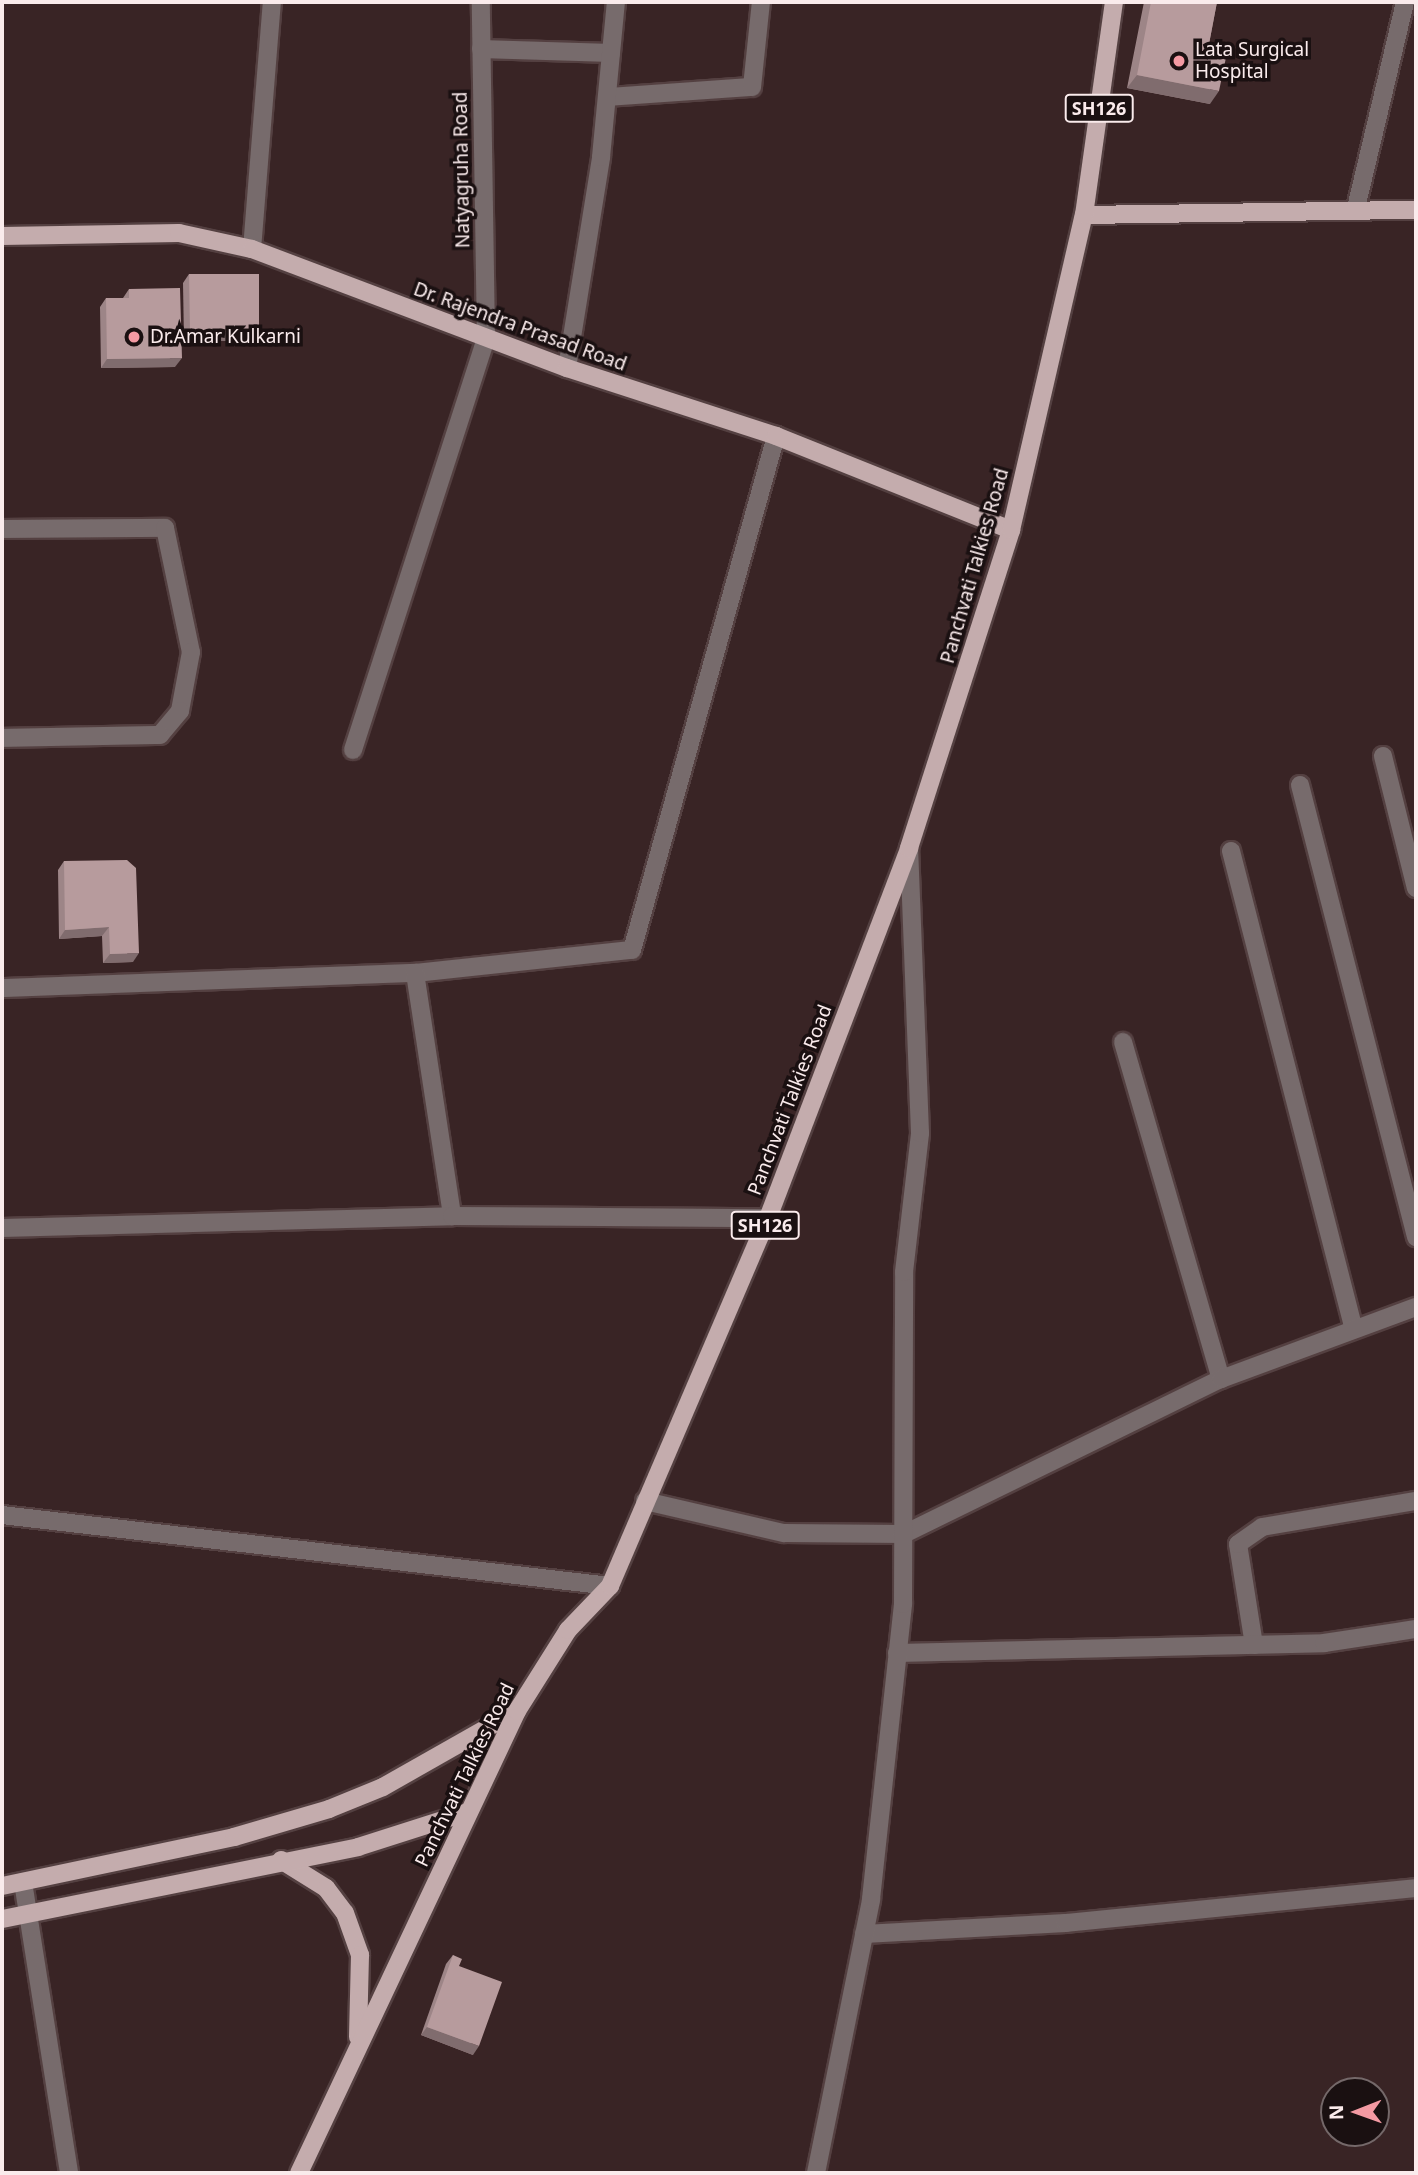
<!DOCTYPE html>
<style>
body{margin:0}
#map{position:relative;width:1418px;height:2175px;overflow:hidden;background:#392425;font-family:"Noto Sans",sans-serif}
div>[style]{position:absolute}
.roads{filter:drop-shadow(2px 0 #544041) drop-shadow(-2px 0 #544041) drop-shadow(0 2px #544041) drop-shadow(0 -2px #544041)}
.minor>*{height:18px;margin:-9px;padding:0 9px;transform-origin:9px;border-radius:9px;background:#776b6c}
.major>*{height:18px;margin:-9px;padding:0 9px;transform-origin:9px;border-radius:9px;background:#c4acad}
.wall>*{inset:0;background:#9d8587}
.shaded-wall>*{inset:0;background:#806c6e}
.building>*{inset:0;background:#b79b9d}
.dots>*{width:19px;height:19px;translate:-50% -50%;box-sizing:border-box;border:4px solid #1a1011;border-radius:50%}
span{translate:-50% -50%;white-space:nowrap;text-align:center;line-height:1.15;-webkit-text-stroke:7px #1a1011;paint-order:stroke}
.shield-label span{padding:2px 5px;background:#1a1011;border:2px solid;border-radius:5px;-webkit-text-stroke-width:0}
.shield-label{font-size:18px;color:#faebec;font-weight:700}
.poi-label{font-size:19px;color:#faebec}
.left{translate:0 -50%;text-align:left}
.street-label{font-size:19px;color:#faebec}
.frame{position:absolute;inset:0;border:4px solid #faebec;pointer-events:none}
.north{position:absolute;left:1320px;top:2077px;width:70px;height:70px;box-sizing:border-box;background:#1a1011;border:2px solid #746869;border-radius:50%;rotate:269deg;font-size:19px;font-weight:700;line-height:28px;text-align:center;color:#faebec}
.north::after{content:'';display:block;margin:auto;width:24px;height:32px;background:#f49aa3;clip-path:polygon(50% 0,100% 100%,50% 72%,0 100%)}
</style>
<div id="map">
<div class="roads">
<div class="minor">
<div style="left:481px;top:49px;width:130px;rotate:1.8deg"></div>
<div style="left:608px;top:97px;width:144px;rotate:-4deg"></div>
<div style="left:752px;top:87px;width:85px;rotate:-84deg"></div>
<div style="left:1356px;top:208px;width:212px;rotate:-76.6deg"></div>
<div style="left:252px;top:249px;width:248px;rotate:-85.4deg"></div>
<div style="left:567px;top:368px;width:214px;rotate:-80.8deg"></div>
<div style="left:601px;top:157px;width:156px;rotate:-84.5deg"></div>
<div style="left:2px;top:529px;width:163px;rotate:-0.4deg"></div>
<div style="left:165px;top:528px;width:127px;rotate:78.2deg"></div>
<div style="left:191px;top:652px;width:60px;rotate:100.6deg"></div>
<div style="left:180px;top:711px;width:31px;rotate:130deg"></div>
<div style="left:160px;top:735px;width:158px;rotate:178.9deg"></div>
<div style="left:353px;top:750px;width:433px;rotate:-72.1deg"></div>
<div style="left:486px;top:338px;width:336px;rotate:-90.9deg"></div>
<div style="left:1383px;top:756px;width:136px;rotate:76deg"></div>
<div style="left:1300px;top:785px;width:467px;rotate:75.6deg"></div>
<div style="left:1231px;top:851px;width:491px;rotate:75.6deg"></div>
<div style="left:415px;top:973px;width:218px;rotate:-6.1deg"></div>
<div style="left:632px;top:950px;width:534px;rotate:-74.35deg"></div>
<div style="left:2px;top:988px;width:413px;rotate:-2.1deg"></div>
<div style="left:415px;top:973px;width:246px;rotate:81.3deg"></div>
<div style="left:1123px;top:1042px;width:351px;rotate:73.8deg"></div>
<div style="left:2px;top:1228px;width:450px;rotate:-1.5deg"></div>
<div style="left:452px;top:1216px;width:316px;rotate:0.4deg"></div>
<div style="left:645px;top:1501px;width:143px;rotate:13deg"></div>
<div style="left:784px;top:1533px;width:120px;rotate:0.5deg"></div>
<div style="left:904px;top:1534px;width:353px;rotate:-26.1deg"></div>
<div style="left:1221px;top:1379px;width:208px;rotate:-20.3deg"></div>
<div style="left:2px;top:1515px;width:612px;rotate:6.66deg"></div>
<div style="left:1254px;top:1645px;width:102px;rotate:-99deg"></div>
<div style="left:1238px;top:1544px;width:29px;rotate:-35deg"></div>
<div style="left:1262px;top:1527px;width:156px;rotate:-9.6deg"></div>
<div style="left:897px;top:1653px;width:427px;rotate:-1.3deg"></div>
<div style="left:1324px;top:1643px;width:93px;rotate:-8.7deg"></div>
<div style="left:23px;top:1882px;width:295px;rotate:81deg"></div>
<div style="left:864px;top:1934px;width:202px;rotate:-3.1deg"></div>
<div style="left:1066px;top:1923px;width:352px;rotate:-5.7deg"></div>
<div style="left:816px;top:2173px;width:279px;rotate:-78.6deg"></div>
<div style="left:871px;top:1899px;width:297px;rotate:-83.8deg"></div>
<div style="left:903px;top:1604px;width:332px;rotate:-89.8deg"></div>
<div style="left:904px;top:1272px;width:140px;rotate:-83.4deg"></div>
<div style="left:920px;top:1133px;width:285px;rotate:-92.2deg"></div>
</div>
<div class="major">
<div style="left:1084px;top:215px;width:332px;rotate:-0.9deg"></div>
<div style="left:2px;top:236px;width:177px;rotate:-1deg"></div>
<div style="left:179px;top:233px;width:75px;rotate:12.4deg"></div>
<div style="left:252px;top:249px;width:337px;rotate:20.7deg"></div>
<div style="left:567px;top:368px;width:220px;rotate:18deg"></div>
<div style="left:776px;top:436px;width:253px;rotate:21.8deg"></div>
<div style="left:281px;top:1860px;width:53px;rotate:31.9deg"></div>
<div style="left:326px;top:1888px;width:31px;rotate:53deg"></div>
<div style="left:345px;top:1913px;width:45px;rotate:70.3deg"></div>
<div style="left:360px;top:1955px;width:82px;rotate:91.4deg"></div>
<div style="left:2px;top:1886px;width:237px;rotate:-11.9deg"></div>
<div style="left:234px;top:1837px;width:99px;rotate:-16.4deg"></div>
<div style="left:329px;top:1809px;width:58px;rotate:-22.2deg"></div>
<div style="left:383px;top:1787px;width:154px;rotate:-29.6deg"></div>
<div style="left:2px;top:1919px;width:363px;rotate:-11.4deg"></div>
<div style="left:358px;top:1847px;width:115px;rotate:-17.7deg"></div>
<div style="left:299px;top:2173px;width:511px;rotate:-64.74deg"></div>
<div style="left:517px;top:1711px;width:96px;rotate:-57.8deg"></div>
<div style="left:568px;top:1630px;width:61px;rotate:-46.3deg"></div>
<div style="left:610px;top:1586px;width:400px;rotate:-66.8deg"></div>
<div style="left:768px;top:1218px;width:396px;rotate:-69.1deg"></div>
<div style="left:909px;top:848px;width:334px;rotate:-72.2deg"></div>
<div style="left:1011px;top:530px;width:323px;rotate:-77deg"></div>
<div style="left:1084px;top:215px;width:215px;rotate:-82deg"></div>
</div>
</div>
<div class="wall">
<div style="clip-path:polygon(1144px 2px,1217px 2px,1209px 44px,1210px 104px,1127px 88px)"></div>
<div style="clip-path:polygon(189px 274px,259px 332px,253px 341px,184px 341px,183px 283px)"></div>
<div style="clip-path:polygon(129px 289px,175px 367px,101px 368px,100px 307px,106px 298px,123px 298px)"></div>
<div style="clip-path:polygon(64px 861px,133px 962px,103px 963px,102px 936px,59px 939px,58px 870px)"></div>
<div style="clip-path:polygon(453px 1955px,459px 1966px,473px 2055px,421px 2035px,446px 1964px)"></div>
</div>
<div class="shaded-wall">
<div style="clip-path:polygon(1137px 75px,1219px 91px,1210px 104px,1127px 88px)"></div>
<div style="clip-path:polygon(190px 332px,259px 332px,253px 341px,184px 341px)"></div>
<div style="clip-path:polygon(182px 358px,175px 367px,101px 368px,107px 359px)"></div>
<div style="clip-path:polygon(109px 927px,102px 936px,59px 939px,65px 930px)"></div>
<div style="clip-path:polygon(139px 953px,133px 962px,103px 963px,110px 954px)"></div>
<div style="clip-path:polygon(427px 2027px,479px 2046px,473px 2055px,421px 2035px)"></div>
</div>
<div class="building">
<div style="clip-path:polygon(1151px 2px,1217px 2px,1209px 44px,1228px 48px,1219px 91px,1137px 75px)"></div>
<div style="clip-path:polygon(189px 274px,259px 274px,259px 332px,190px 332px)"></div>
<div style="clip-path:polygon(180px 288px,182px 358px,107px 359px,106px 298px,129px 298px,129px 289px)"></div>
<div style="clip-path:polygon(127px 860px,136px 868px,139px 953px,110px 954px,109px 927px,65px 930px,64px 861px)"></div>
<div style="clip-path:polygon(453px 1955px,462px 1959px,459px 1966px,502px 1982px,479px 2046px,427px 2027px)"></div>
</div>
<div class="dots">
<div style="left:1179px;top:61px;background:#f49aa3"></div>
<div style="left:134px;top:337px;background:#f49aa3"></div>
</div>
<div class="shield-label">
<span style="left:1099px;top:108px">SH126</span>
<span style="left:765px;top:1225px">SH126</span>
</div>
<div class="poi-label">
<span class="left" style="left:1195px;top:61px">Lata Surgical<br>Hospital</span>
<span class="left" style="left:150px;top:337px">Dr.Amar Kulkarni</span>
</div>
<div class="street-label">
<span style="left:462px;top:170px;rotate:-91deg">Natyagruha Road</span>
<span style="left:520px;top:327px;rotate:20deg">Dr. Rajendra Prasad Road</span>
<span style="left:975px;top:566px;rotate:-74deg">Panchvati Talkies Road</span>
<span style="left:790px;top:1100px;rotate:-69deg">Panchvati Talkies Road</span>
<span style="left:465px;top:1775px;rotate:-64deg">Panchvati Talkies Road</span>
</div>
<div class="frame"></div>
<div class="north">N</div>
</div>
